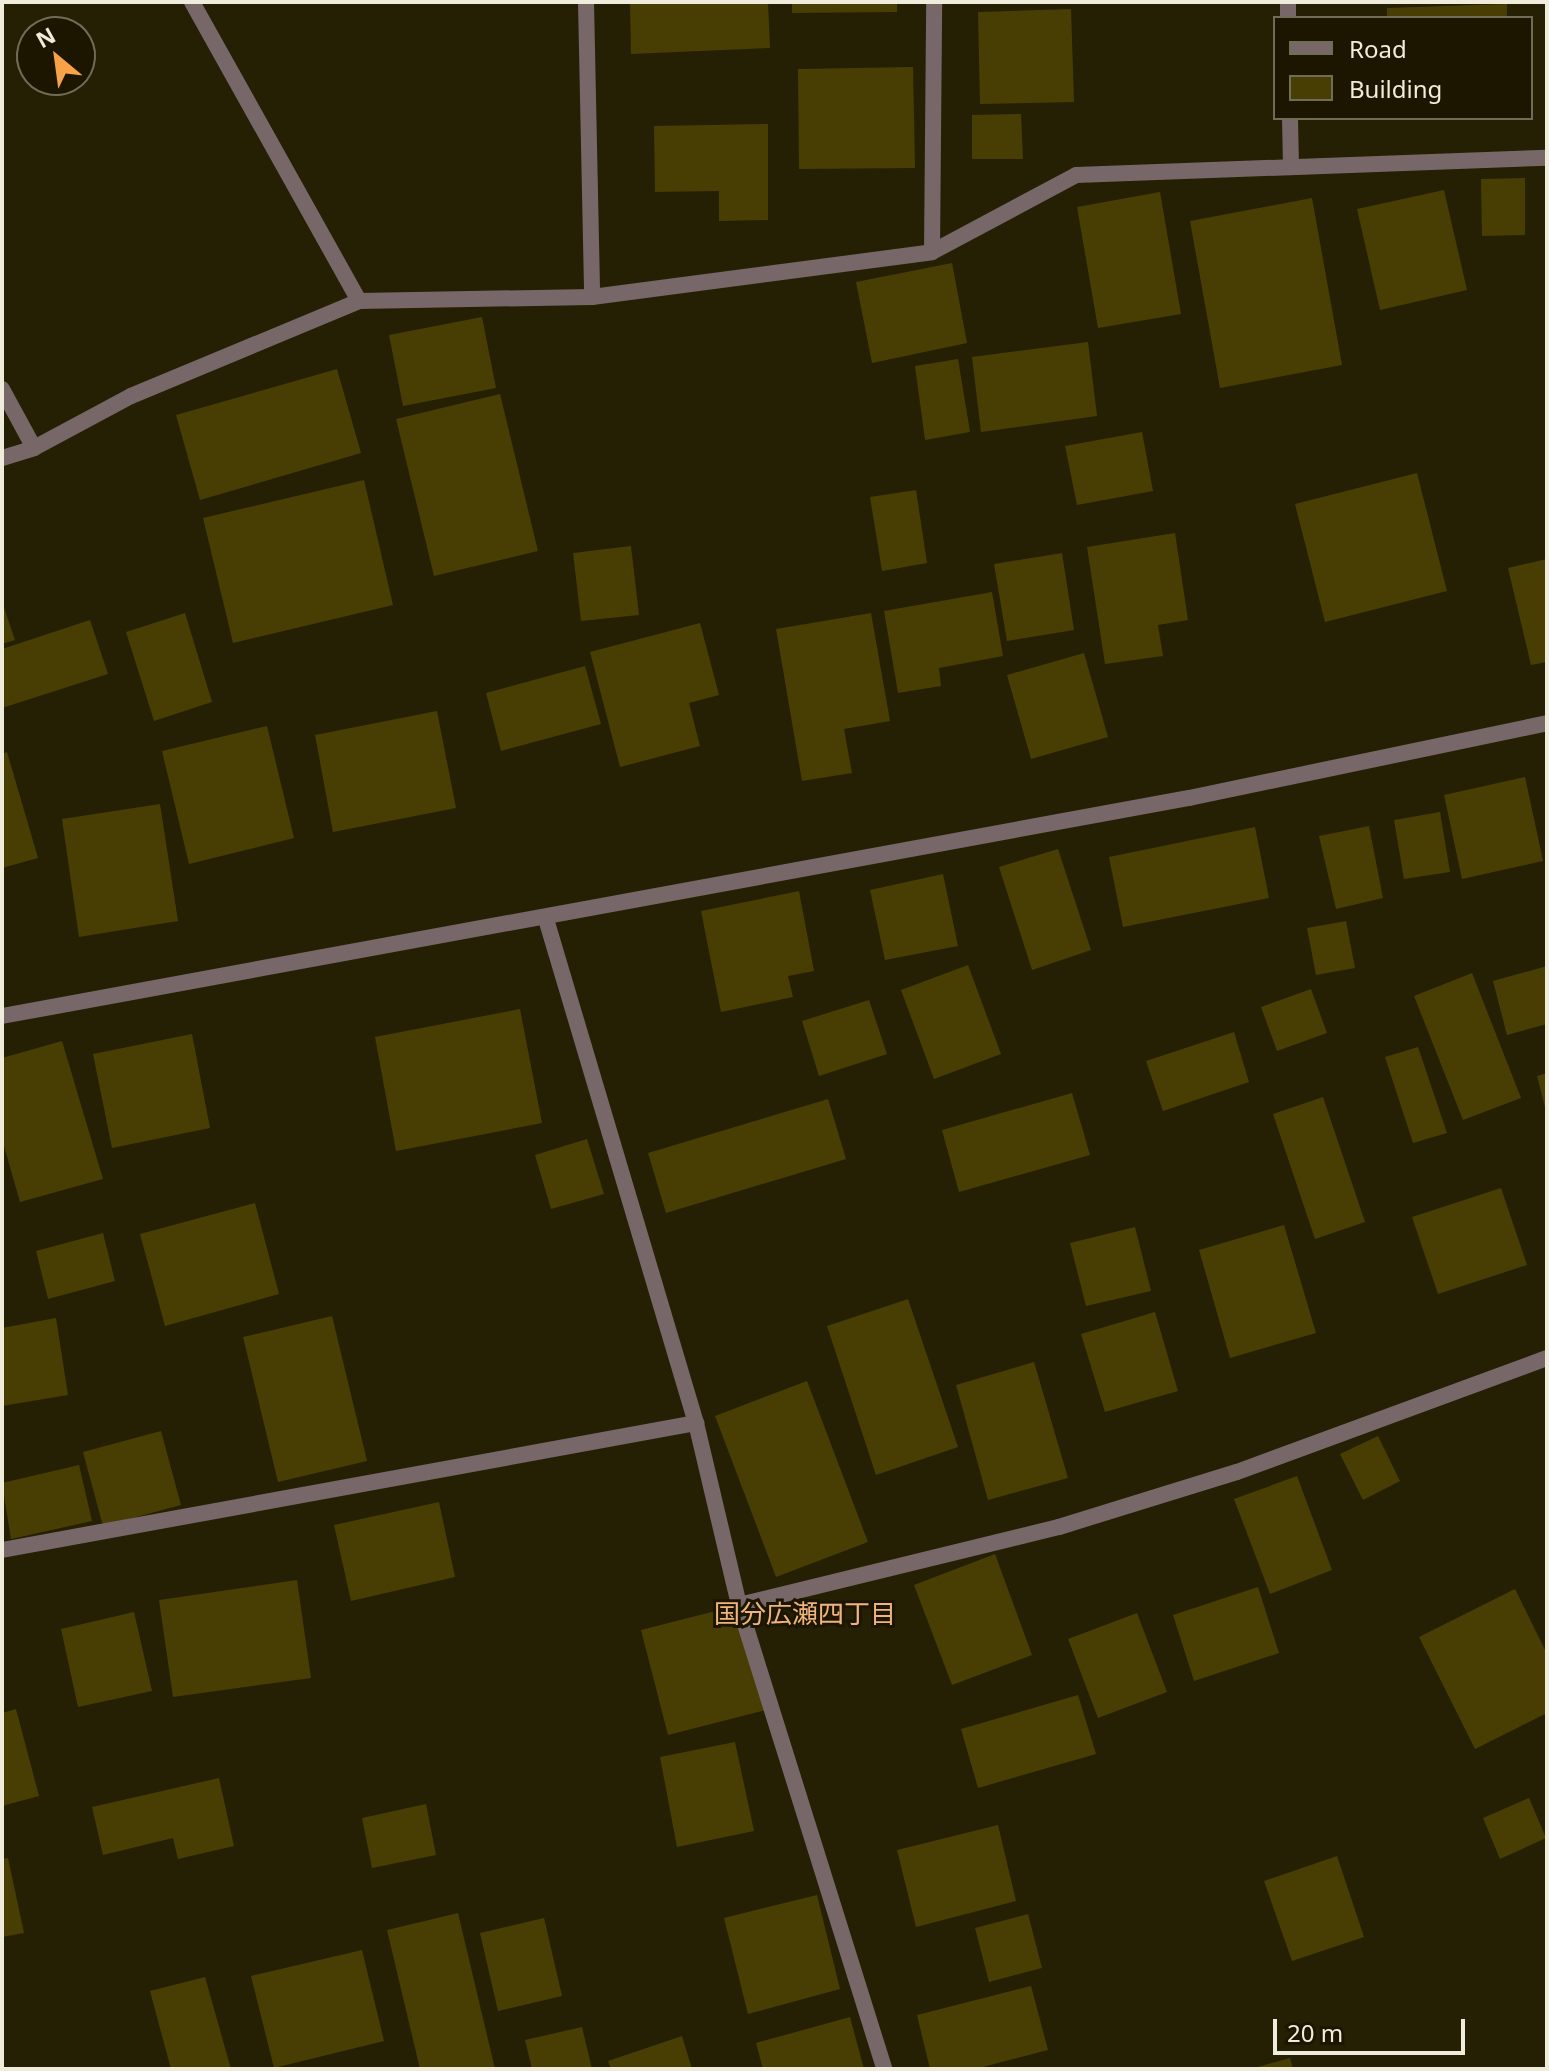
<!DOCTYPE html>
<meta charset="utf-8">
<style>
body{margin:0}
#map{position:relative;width:1549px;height:2071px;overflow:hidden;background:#252003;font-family:"Noto Sans","Noto Sans JP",sans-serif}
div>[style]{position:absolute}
.building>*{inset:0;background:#483e03}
.minor>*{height:16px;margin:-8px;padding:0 8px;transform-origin:8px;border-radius:8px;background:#776769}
span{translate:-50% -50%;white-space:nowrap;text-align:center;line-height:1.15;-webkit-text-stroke:6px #1c1600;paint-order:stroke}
.neighbourhood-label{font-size:26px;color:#efb47c}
.frame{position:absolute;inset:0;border:4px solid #f0ecdc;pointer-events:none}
.legend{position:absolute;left:1273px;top:16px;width:260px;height:104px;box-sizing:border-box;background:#1c1600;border:2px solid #716c58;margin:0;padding:10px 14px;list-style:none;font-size:24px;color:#f0ecdc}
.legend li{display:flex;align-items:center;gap:16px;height:40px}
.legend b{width:40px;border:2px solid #716c58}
.north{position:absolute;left:16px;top:16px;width:80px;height:80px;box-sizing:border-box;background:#1c1600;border:2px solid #716c58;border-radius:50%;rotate:331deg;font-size:22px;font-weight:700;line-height:32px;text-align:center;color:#f0ecdc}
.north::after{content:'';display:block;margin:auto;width:28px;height:36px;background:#f7a248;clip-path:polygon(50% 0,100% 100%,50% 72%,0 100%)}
.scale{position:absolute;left:1273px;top:2019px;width:192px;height:36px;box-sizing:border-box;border:4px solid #f0ecdc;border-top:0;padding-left:10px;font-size:24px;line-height:28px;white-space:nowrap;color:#f0ecdc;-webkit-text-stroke:6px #1c1600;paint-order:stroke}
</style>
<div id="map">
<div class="building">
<i style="clip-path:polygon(630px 2px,768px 2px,770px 48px,631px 54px)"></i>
<i style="clip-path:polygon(792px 2px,897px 2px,897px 12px,792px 13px)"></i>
<i style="clip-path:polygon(1507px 4px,1507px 18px,1387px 18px,1387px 8px)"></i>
<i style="clip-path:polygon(1071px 9px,1074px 102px,980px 104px,978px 12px)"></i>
<i style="clip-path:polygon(913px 67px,915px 168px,799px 169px,798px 69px)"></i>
<i style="clip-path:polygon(1021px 114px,1023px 159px,972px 159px,972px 115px)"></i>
<i style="clip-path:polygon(768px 124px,768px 220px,719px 221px,719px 191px,655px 192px,654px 126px)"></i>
<i style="clip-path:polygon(1525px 178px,1525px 235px,1482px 236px,1481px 179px)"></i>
<i style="clip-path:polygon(1444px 190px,1467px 290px,1380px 310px,1357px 209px)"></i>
<i style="clip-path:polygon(1160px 192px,1181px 314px,1098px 328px,1077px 207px)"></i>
<i style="clip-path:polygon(1312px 198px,1342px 365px,1220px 388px,1190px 221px)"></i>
<i style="clip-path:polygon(952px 263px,967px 343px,872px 363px,856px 282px)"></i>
<i style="clip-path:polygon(482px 317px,496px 388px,403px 406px,389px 335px)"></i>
<i style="clip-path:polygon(1088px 342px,1097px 416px,981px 432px,972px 357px)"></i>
<i style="clip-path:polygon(958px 359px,970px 432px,925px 440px,915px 366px)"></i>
<i style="clip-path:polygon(337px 369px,361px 453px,200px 500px,176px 415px)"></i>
<i style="clip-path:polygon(500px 394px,538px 551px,434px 576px,396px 419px)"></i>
<i style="clip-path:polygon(1142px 432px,1153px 491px,1077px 505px,1065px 446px)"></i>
<i style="clip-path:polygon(1417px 473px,1447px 591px,1325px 622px,1295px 504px)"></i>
<i style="clip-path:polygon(364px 480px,393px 605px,233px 643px,203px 518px)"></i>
<i style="clip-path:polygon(916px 490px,927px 563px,882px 571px,870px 497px)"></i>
<i style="clip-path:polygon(1175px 533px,1188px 620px,1158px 625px,1163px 656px,1105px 664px,1087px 547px)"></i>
<i style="clip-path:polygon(631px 546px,639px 615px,581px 621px,573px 553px)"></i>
<i style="clip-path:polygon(1062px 553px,1074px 630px,1007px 641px,994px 564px)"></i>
<i style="clip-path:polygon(1547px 559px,1547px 662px,1531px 665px,1508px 568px)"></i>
<i style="clip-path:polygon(992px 592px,1003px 656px,939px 668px,941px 686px,898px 693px,884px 611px)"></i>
<i style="clip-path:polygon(2px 602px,15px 640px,2px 644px)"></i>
<i style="clip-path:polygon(185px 613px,212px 702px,154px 721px,126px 632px)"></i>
<i style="clip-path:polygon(871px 613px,890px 721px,844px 729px,852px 773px,802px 781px,776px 629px)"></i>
<i style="clip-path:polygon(90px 620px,108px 674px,2px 708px,2px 649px)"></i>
<i style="clip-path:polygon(700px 623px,719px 695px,689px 703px,700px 746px,620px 767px,590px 652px)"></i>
<i style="clip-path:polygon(1084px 653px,1108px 737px,1031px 759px,1007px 675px)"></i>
<i style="clip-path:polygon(585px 666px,601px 724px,501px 751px,486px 693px)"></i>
<i style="clip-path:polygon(437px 711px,456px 808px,333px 832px,315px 735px)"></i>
<i style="clip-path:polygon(267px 726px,294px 838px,189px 864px,162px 751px)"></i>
<i style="clip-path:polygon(7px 752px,38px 858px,2px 868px,2px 754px)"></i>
<i style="clip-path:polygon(1525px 777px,1543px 861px,1462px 879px,1444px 795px)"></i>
<i style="clip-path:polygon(160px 804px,178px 921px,79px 937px,62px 819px)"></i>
<i style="clip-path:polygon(1440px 812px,1450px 872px,1404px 879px,1394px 820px)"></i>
<i style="clip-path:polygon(1369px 826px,1383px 898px,1336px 909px,1319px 836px)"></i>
<i style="clip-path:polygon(1255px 827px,1269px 898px,1123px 927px,1109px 857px)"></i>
<i style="clip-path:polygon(1058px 849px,1091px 950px,1032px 970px,999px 867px)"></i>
<i style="clip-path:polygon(943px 874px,958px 946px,885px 960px,870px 890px)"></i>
<i style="clip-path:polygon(799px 891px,814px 971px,788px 976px,793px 997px,721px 1012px,701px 911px)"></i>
<i style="clip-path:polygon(1346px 921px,1355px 968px,1316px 975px,1307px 928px)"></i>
<i style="clip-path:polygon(968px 965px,1001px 1054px,934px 1079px,901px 990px)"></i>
<i style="clip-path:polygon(1547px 966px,1547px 1024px,1507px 1035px,1493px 981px)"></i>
<i style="clip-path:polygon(1472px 973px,1521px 1098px,1463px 1120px,1414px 996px)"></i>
<i style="clip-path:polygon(1311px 989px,1327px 1033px,1277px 1051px,1261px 1007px)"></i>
<i style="clip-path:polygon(869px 1000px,887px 1054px,819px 1076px,802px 1021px)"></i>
<i style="clip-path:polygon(520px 1009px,542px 1123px,396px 1151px,375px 1037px)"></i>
<i style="clip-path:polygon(1234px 1032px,1249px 1082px,1163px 1111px,1146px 1061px)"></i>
<i style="clip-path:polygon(192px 1034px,210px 1128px,112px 1148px,93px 1054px)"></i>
<i style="clip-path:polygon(62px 1041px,103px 1179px,20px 1202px,2px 1139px,2px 1058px)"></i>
<i style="clip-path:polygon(1418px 1047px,1447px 1133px,1413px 1143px,1385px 1057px)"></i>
<i style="clip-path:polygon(1547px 1073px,1547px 1111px,1546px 1111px,1537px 1076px)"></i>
<i style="clip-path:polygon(1072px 1093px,1090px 1155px,959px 1192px,942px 1130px)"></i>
<i style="clip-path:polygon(1323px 1097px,1365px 1222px,1315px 1239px,1273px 1114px)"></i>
<i style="clip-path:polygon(828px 1099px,846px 1159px,666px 1213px,648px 1153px)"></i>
<i style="clip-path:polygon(587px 1139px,604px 1194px,551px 1209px,535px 1155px)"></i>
<i style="clip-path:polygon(1501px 1188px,1527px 1265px,1438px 1294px,1412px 1217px)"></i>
<i style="clip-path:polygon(255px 1203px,279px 1294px,165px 1326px,140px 1234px)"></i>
<i style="clip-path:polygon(1284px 1225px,1316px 1333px,1230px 1358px,1199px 1250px)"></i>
<i style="clip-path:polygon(1135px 1227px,1151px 1291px,1086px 1306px,1070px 1243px)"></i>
<i style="clip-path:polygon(103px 1233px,115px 1281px,48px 1299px,36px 1251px)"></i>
<i style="clip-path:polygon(908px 1299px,958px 1447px,876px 1475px,827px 1326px)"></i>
<i style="clip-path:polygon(1155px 1312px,1178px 1391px,1105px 1412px,1081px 1334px)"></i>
<i style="clip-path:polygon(332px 1316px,367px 1461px,278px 1482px,243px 1337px)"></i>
<i style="clip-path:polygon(56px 1318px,68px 1395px,2px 1406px,2px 1328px)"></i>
<i style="clip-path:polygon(1034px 1362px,1068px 1478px,988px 1500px,956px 1385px)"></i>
<i style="clip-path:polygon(807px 1381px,868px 1542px,776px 1577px,715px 1416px)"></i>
<i style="clip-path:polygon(161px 1431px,181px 1505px,103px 1526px,83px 1452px)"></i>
<i style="clip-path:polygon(1378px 1436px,1400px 1481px,1363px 1500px,1340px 1454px)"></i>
<i style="clip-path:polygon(79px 1465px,92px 1521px,11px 1539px,2px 1483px)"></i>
<i style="clip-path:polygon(1297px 1476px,1332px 1570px,1270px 1594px,1234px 1499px)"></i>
<i style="clip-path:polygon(439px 1502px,455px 1577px,351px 1601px,334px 1525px)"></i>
<i style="clip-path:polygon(995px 1554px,1032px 1655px,952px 1685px,914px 1585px)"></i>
<i style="clip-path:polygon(297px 1580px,311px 1678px,173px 1697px,159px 1600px)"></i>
<i style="clip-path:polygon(1258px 1587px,1279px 1653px,1194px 1681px,1173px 1615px)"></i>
<i style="clip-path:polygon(1515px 1589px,1547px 1654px,1547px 1713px,1475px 1749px,1419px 1637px)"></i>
<i style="clip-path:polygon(739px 1605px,766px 1710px,668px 1735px,641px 1630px)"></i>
<i style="clip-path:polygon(134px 1612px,152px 1691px,78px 1707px,61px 1629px)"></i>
<i style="clip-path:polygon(1137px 1613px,1167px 1692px,1098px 1718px,1068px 1639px)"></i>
<i style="clip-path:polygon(1078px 1695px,1096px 1754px,978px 1788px,961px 1729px)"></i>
<i style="clip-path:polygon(16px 1709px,39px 1796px,2px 1806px,2px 1713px)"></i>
<i style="clip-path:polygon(735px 1742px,754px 1831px,677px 1847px,660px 1757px)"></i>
<i style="clip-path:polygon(219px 1778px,234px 1846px,178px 1859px,173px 1838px,103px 1855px,92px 1807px)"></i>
<i style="clip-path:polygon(1529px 1798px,1546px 1838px,1500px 1859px,1483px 1818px)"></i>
<i style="clip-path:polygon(426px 1804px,436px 1855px,372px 1868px,362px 1818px)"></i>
<i style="clip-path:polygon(998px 1825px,1016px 1901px,916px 1927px,897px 1850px)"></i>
<i style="clip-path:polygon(1337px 1856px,1364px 1937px,1292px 1961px,1264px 1881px)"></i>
<i style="clip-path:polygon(8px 1858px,24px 1933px,2px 1937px,2px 1859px)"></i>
<i style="clip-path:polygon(817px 1895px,840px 1989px,748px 2014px,724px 1918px)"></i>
<i style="clip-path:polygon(458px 1913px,495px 2069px,420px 2069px,387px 1930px)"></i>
<i style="clip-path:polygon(1028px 1914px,1042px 1968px,989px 1982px,975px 1928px)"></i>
<i style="clip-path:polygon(544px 1918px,562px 1996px,498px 2011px,480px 1933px)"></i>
<i style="clip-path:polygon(362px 1950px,384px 2041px,274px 2068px,251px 1976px)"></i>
<i style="clip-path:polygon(205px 1977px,231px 2069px,171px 2069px,150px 1991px)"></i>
<i style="clip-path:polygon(1031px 1986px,1048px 2050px,975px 2069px,930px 2069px,917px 2015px)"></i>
<i style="clip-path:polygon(850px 2017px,864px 2069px,763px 2069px,756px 2043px)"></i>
<i style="clip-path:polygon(582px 2027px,592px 2069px,532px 2069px,525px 2040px)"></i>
<i style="clip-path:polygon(682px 2036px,692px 2069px,611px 2069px,608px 2061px)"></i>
<i style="clip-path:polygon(1290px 2058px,1293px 2069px,1254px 2069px,1254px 2068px)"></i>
</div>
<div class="minor">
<i style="left:192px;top:2px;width:342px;rotate:60.8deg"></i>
<i style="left:586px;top:2px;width:295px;rotate:88.8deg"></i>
<i style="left:1288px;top:2px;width:16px;rotate:90deg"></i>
<i style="left:1290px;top:118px;width:46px;rotate:88.8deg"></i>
<i style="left:932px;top:252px;width:250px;rotate:-89.5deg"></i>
<i style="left:2px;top:389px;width:67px;rotate:61.5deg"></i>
<i style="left:2px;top:458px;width:34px;rotate:-17deg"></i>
<i style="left:34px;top:448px;width:110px;rotate:-28.2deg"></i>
<i style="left:131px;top:396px;width:247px;rotate:-22.6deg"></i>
<i style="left:359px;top:301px;width:233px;rotate:-1deg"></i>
<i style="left:592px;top:297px;width:343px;rotate:-7.5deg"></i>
<i style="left:932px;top:252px;width:163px;rotate:-28.1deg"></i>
<i style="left:1076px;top:175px;width:471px;rotate:-2.1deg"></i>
<i style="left:546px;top:919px;width:526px;rotate:73.43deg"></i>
<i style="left:696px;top:1423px;width:187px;rotate:76.7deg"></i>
<i style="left:739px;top:1605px;width:486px;rotate:72.6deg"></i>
<i style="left:2px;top:1016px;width:1207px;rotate:-10.41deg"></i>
<i style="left:1189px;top:798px;width:366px;rotate:-11.8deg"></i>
<i style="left:2px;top:1550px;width:706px;rotate:-10.37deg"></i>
<i style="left:739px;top:1605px;width:329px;rotate:-13.7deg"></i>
<i style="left:1059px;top:1527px;width:186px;rotate:-17.2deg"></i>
<i style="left:1237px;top:1472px;width:330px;rotate:-20.2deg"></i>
</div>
<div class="neighbourhood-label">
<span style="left:805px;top:1614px">国分広瀬四丁目</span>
</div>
<div class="frame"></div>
<ul class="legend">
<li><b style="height:10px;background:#776769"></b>Road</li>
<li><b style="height:22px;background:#483e03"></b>Building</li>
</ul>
<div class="north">N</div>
<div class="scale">20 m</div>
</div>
